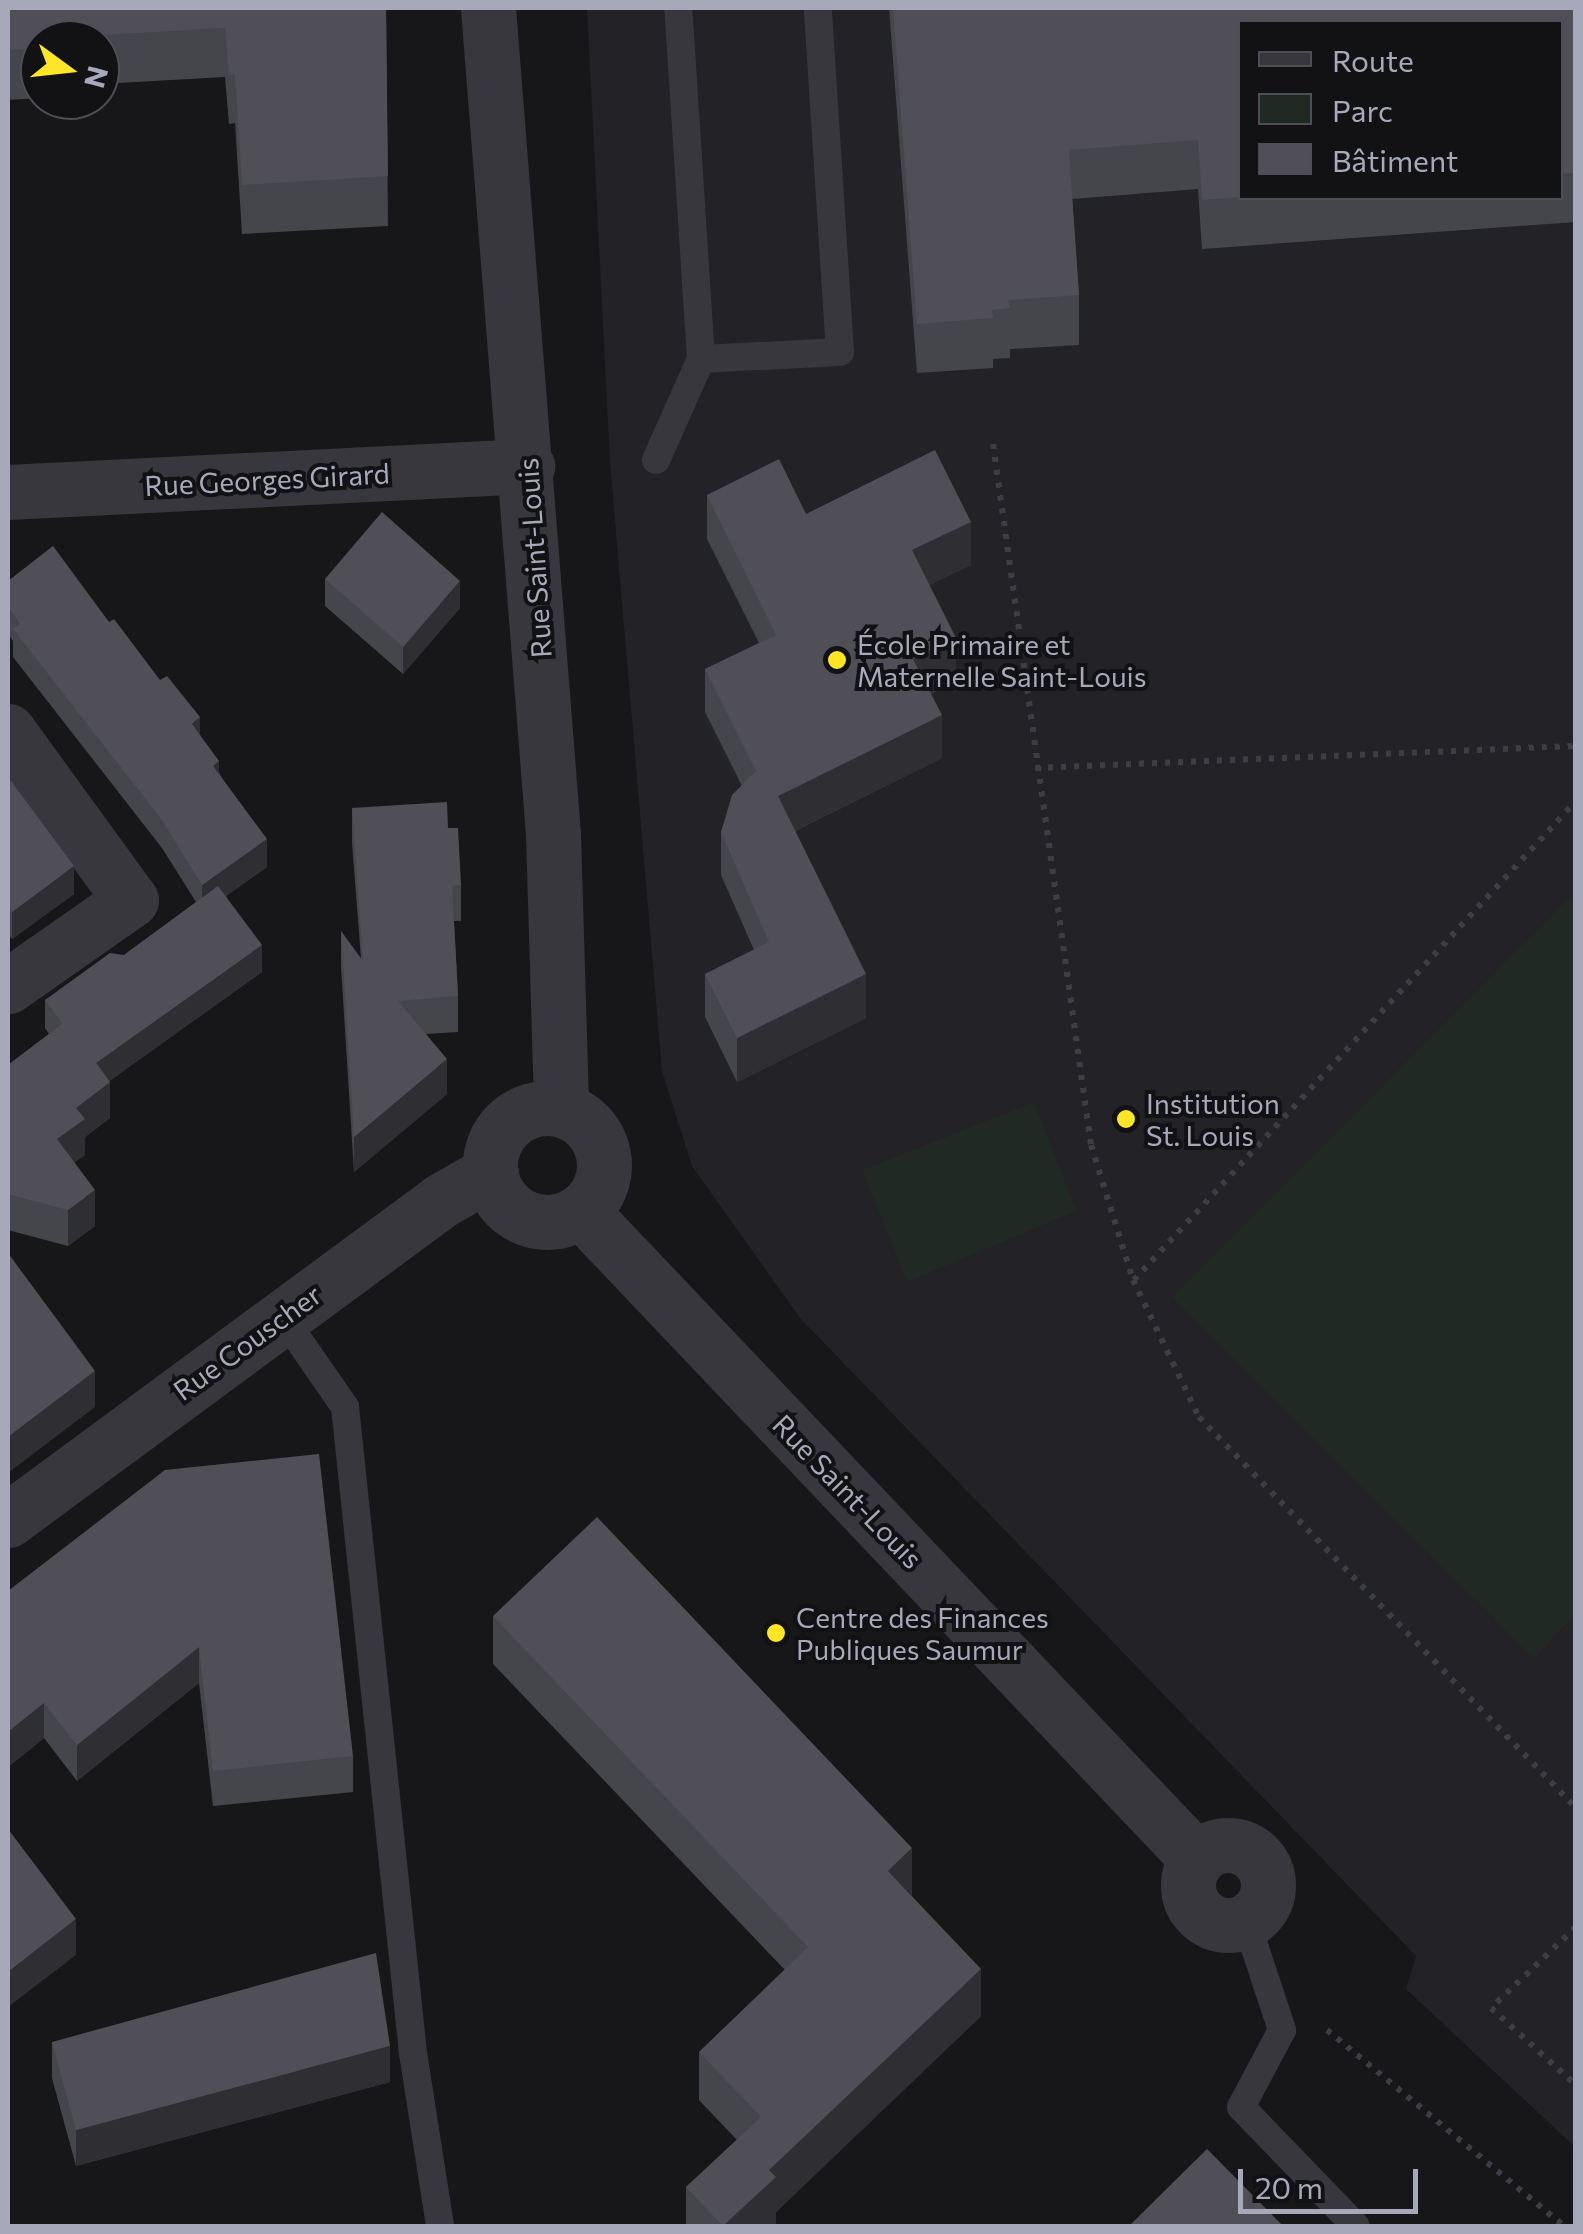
<!DOCTYPE html>
<meta charset="utf-8">
<style>
body{margin:0}
#map{position:relative;width:1583px;height:2234px;overflow:hidden;background:#171719;font-family:Commissioner,sans-serif}
div>[style]{position:absolute}
.built>*{inset:0;background:#232226}
.green>*{inset:0;background:#202923}
.path>*{height:6px;margin-top:-3px;transform-origin:0;background:repeating-linear-gradient(90deg,#3d3e45 0 5px,transparent 0 13px)}
.service>*{height:28px;margin:-14px;padding:0 14px;transform-origin:14px;border-radius:14px;background:#38373e}
.minor>*{height:55px;margin:-27.5px;padding:0 27.5px;transform-origin:27.5px;border-radius:27.5px;background:#38373e}
.minor>.ring{margin:-27.5px;padding:0;box-sizing:content-box;background:none;border:55px solid #38373e;border-radius:50%}
.wall>*{inset:0;background:#45454c}
.shaded-wall>*{inset:0;background:#2e2e33}
.building>*{inset:0;background:#504f58}
.dots>*{width:28px;height:28px;translate:-50% -50%;box-sizing:border-box;border:5px solid #121114;border-radius:50%}
span{translate:-50% -50%;white-space:nowrap;text-align:center;line-height:1.15;-webkit-text-stroke:8px #121114;paint-order:stroke}
.street-label{font-size:28px;color:#a7a9ba}
.poi-label{font-size:28px;color:#a7a9ba}
.left{translate:0 -50%;text-align:left}
.frame{position:absolute;inset:0;border:10px solid #a7a9ba;pointer-events:none}
.legend{position:absolute;left:1238px;top:20px;width:325px;height:180px;box-sizing:border-box;background:#121114;border:2px solid #4e4e56;margin:0;padding:12px 18px;list-style:none;font-size:30px;color:#a7a9ba}
.legend li{display:flex;align-items:center;gap:20px;height:50px}
.legend b{width:50px;border:2px solid #4e4e56}
.north{position:absolute;left:20px;top:20px;width:100px;height:100px;box-sizing:border-box;background:#121114;border:2px solid #4e4e56;border-radius:50%;rotate:105deg;font-size:28px;font-weight:700;line-height:40px;text-align:center;color:#a7a9ba}
.north::after{content:'';display:block;margin:auto;width:35px;height:45px;background:#ffe528;clip-path:polygon(50% 0,100% 100%,50% 72%,0 100%)}
.scale{position:absolute;left:1238px;top:2169px;width:180px;height:45px;box-sizing:border-box;border:5px solid #a7a9ba;border-top:0;padding-left:12px;font-size:30px;line-height:35px;white-space:nowrap;color:#a7a9ba;-webkit-text-stroke:8px #121114;paint-order:stroke}
</style>
<div id="map">
<div class="built">
<i style="clip-path:polygon(evenodd,587px 8px,1575px 8px,1575px 2147px,1406px 1989px,1416px 1956px,800px 1318px,692px 1166px,662px 1071px,610px 462px,587px 8px,1240px 22px,1560px 22px,1560px 198px,1240px 198px,1240px 22px)"></i>
</div>
<div class="green">
<i style="clip-path:polygon(1575px 893px,1575px 1616px,1534px 1658px,1172px 1297px)"></i>
<i style="clip-path:polygon(1034px 1102px,1077px 1211px,907px 1282px,862px 1170px)"></i>
</div>
<div class="path">
<i style="left:993px;top:444px;width:708px;rotate:82.04deg"></i>
<i style="left:1091px;top:1145px;width:141px;rotate:72.7deg"></i>
<i style="left:1133px;top:1280px;width:152px;rotate:64.3deg"></i>
<i style="left:1199px;top:1417px;width:543px;rotate:46.04deg"></i>
<i style="left:1035px;top:768px;width:541px;rotate:-2.33deg"></i>
<i style="left:1134px;top:1280px;width:652px;rotate:-47.3deg"></i>
<i style="left:1576px;top:1927px;width:117px;rotate:136.4deg"></i>
<i style="left:1491px;top:2008px;width:115px;rotate:42.2deg"></i>
<i style="left:1327px;top:2030px;width:308px;rotate:39.6deg"></i>
</div>
<div class="service">
<i style="left:701px;top:359px;width:139px;rotate:-2.9deg"></i>
<i style="left:840px;top:352px;width:345px;rotate:-93.7deg"></i>
<i style="left:656px;top:460px;width:111px;rotate:-66deg"></i>
<i style="left:701px;top:359px;width:352px;rotate:-93.7deg"></i>
<i style="left:282px;top:1316px;width:111px;rotate:55.3deg"></i>
<i style="left:345px;top:1407px;width:650px;rotate:83.99deg"></i>
<i style="left:413px;top:2053px;width:175px;rotate:81.1deg"></i>
<i style="left:1246px;top:1921px;width:115px;rotate:71.7deg"></i>
<i style="left:1282px;top:2030px;width:87px;rotate:118deg"></i>
<i style="left:1241px;top:2107px;width:165px;rotate:46deg"></i>
</div>
<div class="minor">
<i style="left:488px;top:8px;width:829px;rotate:85.5deg"></i>
<i style="left:553px;top:834px;width:275px;rotate:88.3deg"></i>
<i style="left:8px;top:492px;width:520px;rotate:-2.87deg"></i>
<i style="left:8px;top:731px;width:209px;rotate:54deg"></i>
<i style="left:131px;top:900px;width:150px;rotate:145deg"></i>
<i class="ring" style="left:490px;top:1108px;width:59px;height:59px"></i>
<i style="left:581px;top:1211px;width:894px;rotate:46.45deg"></i>
<i style="left:8px;top:1520px;width:539px;rotate:-36.4deg"></i>
<i style="left:442px;top:1200px;width:56px;rotate:-29.7deg"></i>
<i class="ring" style="left:1188px;top:1845px;width:25px;height:25px"></i>
</div>
<div class="wall">
<i style="clip-path:polygon(8px 8px,386px 8px,388px 226px,242px 234px,235px 123px,229px 124px,225px 77px,100px 84px,100px 40px,40px 40px,40px 98px,8px 100px)"></i>
<i style="clip-path:polygon(evenodd,889px 8px,1576px 8px,1576px 222px,1202px 249px,1198px 189px,1072px 199px,1079px 295px,1079px 345px,1010px 349px,1010px 358px,993px 359px,993px 368px,917px 373px,889px 8px,1560px 22px,1560px 198px,1240px 198px,1560px 22px)"></i>
<i style="clip-path:polygon(707px 495px,971px 565px,929px 585px,956px 681px,931px 694px,942px 758px,795px 831px,866px 1018px,737px 1082px,705px 1017px,705px 974px,754px 950px,721px 875px,721px 832px,742px 786px,705px 712px,705px 669px,759px 643px,707px 539px)"></i>
<i style="clip-path:polygon(325px 579px,460px 608px,403px 674px,325px 606px)"></i>
<i style="clip-path:polygon(8px 581px,109px 622px,200px 735px,267px 867px,226px 896px,262px 972px,109px 1081px,110px 1118px,85px 1137px,85px 1155px,74px 1162px,95px 1226px,68px 1246px,8px 1230px,8px 1065px,49px 1034px,45px 1028px,45px 1000px,124px 955px,196px 902px,162px 848px,13px 657px,13px 641px,8px 634px)"></i>
<i style="clip-path:polygon(8px 777px,74px 894px,12px 939px,8px 933px)"></i>
<i style="clip-path:polygon(352px 808px,448px 828px,461px 885px,461px 921px,454px 921px,458px 996px,458px 1032px,426px 1034px,447px 1094px,354px 1172px,341px 967px,341px 931px,361px 958px,352px 843px)"></i>
<i style="clip-path:polygon(165px 1470px,353px 1756px,353px 1792px,213px 1806px,199px 1683px,77px 1781px,44px 1738px,8px 1767px)"></i>
<i style="clip-path:polygon(493px 1616px,912px 1896px,981px 2016px,776px 2212px,776px 2225px,774px 2226px,686px 2226px,686px 2187px,737px 2140px,699px 2100px,699px 2052px,785px 1970px,493px 1664px)"></i>
<i style="clip-path:polygon(52px 2042px,390px 2082px,76px 2166px,52px 2078px)"></i>
</div>
<div class="shaded-wall">
<i style="clip-path:polygon(971px 522px,971px 565px,912px 594px,912px 550px)"></i>
<i style="clip-path:polygon(460px 581px,460px 608px,403px 674px,403px 647px)"></i>
<i style="clip-path:polygon(956px 638px,956px 681px,913px 702px,913px 659px)"></i>
<i style="clip-path:polygon(942px 715px,942px 758px,778px 839px,778px 796px)"></i>
<i style="clip-path:polygon(200px 717px,200px 745px,192px 724px)"></i>
<i style="clip-path:polygon(219px 761px,219px 788px,213px 766px)"></i>
<i style="clip-path:polygon(267px 839px,267px 867px,202px 913px,202px 885px)"></i>
<i style="clip-path:polygon(74px 866px,74px 894px,12px 939px,12px 912px)"></i>
<i style="clip-path:polygon(262px 945px,262px 972px,93px 1093px,93px 1065px)"></i>
<i style="clip-path:polygon(866px 974px,866px 1018px,737px 1082px,737px 1038px)"></i>
<i style="clip-path:polygon(447px 1059px,447px 1094px,354px 1172px,354px 1137px)"></i>
<i style="clip-path:polygon(110px 1082px,110px 1118px,85px 1137px,85px 1155px,57px 1175px,57px 1139px,76px 1108px)"></i>
<i style="clip-path:polygon(95px 1190px,95px 1226px,68px 1246px,68px 1210px)"></i>
<i style="clip-path:polygon(95px 1371px,95px 1407px,8px 1473px,8px 1437px)"></i>
<i style="clip-path:polygon(199px 1647px,199px 1683px,77px 1781px,77px 1745px)"></i>
<i style="clip-path:polygon(44px 1703px,44px 1738px,8px 1767px,8px 1732px)"></i>
<i style="clip-path:polygon(912px 1848px,912px 1896px,888px 1871px)"></i>
<i style="clip-path:polygon(76px 1919px,76px 1955px,8px 2007px,8px 1972px)"></i>
<i style="clip-path:polygon(981px 1969px,981px 2016px,776px 2212px,776px 2225px,774px 2226px,723px 2226px,769px 2170px)"></i>
<i style="clip-path:polygon(390px 2046px,390px 2082px,76px 2166px,76px 2130px)"></i>
</div>
<div class="building">
<i style="clip-path:polygon(8px 8px,386px 8px,388px 176px,242px 185px,235px 74px,229px 75px,225px 28px,48px 38px,48px 40px,40px 40px,40px 48px,8px 50px)"></i>
<i style="clip-path:polygon(893px 8px,1576px 8px,1576px 173px,1560px 174px,1560px 22px,1240px 22px,1240px 197px,1202px 200px,1198px 140px,1069px 150px,1079px 295px,1008px 300px,1010px 308px,992px 310px,993px 318px,917px 324px)"></i>
<i style="clip-path:polygon(935px 450px,971px 522px,912px 550px,956px 638px,913px 659px,942px 715px,778px 796px,866px 974px,737px 1038px,705px 974px,769px 942px,721px 832px,732px 795px,756px 771px,705px 669px,776px 635px,707px 495px,779px 459px,806px 514px)"></i>
<i style="clip-path:polygon(382px 512px,460px 581px,403px 647px,325px 579px)"></i>
<i style="clip-path:polygon(53px 546px,109px 622px,114px 619px,160px 680px,167px 676px,200px 717px,192px 724px,219px 761px,213px 766px,267px 839px,202px 885px,162px 820px,13px 629px,20px 624px,8px 606px,8px 581px)"></i>
<i style="clip-path:polygon(8px 777px,74px 866px,12px 912px,8px 905px)"></i>
<i style="clip-path:polygon(447px 802px,448px 828px,458px 828px,461px 885px,452px 886px,458px 996px,398px 1001px,447px 1059px,354px 1137px,341px 931px,363px 962px,352px 808px)"></i>
<i style="clip-path:polygon(218px 886px,262px 945px,96px 1063px,66px 1021px,63px 1024px,45px 1000px,110px 953px,124px 955px)"></i>
<i style="clip-path:polygon(66px 1021px,110px 1082px,76px 1108px,85px 1119px,57px 1139px,95px 1190px,68px 1210px,8px 1194px,8px 1065px)"></i>
<i style="clip-path:polygon(8px 1253px,95px 1371px,8px 1437px)"></i>
<i style="clip-path:polygon(319px 1454px,353px 1756px,213px 1771px,199px 1647px,77px 1745px,44px 1703px,8px 1732px,8px 1591px,165px 1470px)"></i>
<i style="clip-path:polygon(597px 1517px,912px 1848px,888px 1871px,981px 1969px,769px 2170px,776px 2177px,723px 2226px,686px 2187px,761px 2117px,699px 2052px,808px 1947px,493px 1616px)"></i>
<i style="clip-path:polygon(8px 1829px,76px 1919px,8px 1972px)"></i>
<i style="clip-path:polygon(376px 1953px,390px 2046px,76px 2130px,52px 2042px)"></i>
<i style="clip-path:polygon(1207px 2149px,1283px 2226px,1129px 2226px)"></i>
</div>
<div class="dots">
<i style="left:837px;top:660px;background:#ffe528"></i>
<i style="left:1126px;top:1119px;background:#ffe528"></i>
<i style="left:776px;top:1633px;background:#ffe528"></i>
</div>
<div class="street-label">
<span style="left:267px;top:479px;rotate:-3deg">Rue Georges Girard</span>
<span style="left:534px;top:558px;rotate:-94deg">Rue Saint-Louis</span>
<span style="left:247px;top:1342px;rotate:-36deg">Rue Couscher</span>
<span style="left:848px;top:1491px;rotate:46deg">Rue Saint-Louis</span>
</div>
<div class="poi-label">
<span class="left" style="left:857px;top:660px">École Primaire et<br>Maternelle Saint-Louis</span>
<span class="left" style="left:1146px;top:1119px">Institution<br>St. Louis</span>
<span class="left" style="left:796px;top:1633px">Centre des Finances<br>Publiques Saumur</span>
</div>
<div class="frame"></div>
<ul class="legend">
<li><b style="height:12px;background:#38373e"></b>Route</li>
<li><b style="height:28px;background:#202923"></b>Parc</li>
<li><b style="height:28px;background:#504f58"></b>Bâtiment</li>
</ul>
<div class="north">N</div>
<div class="scale">20 m</div>
</div>
